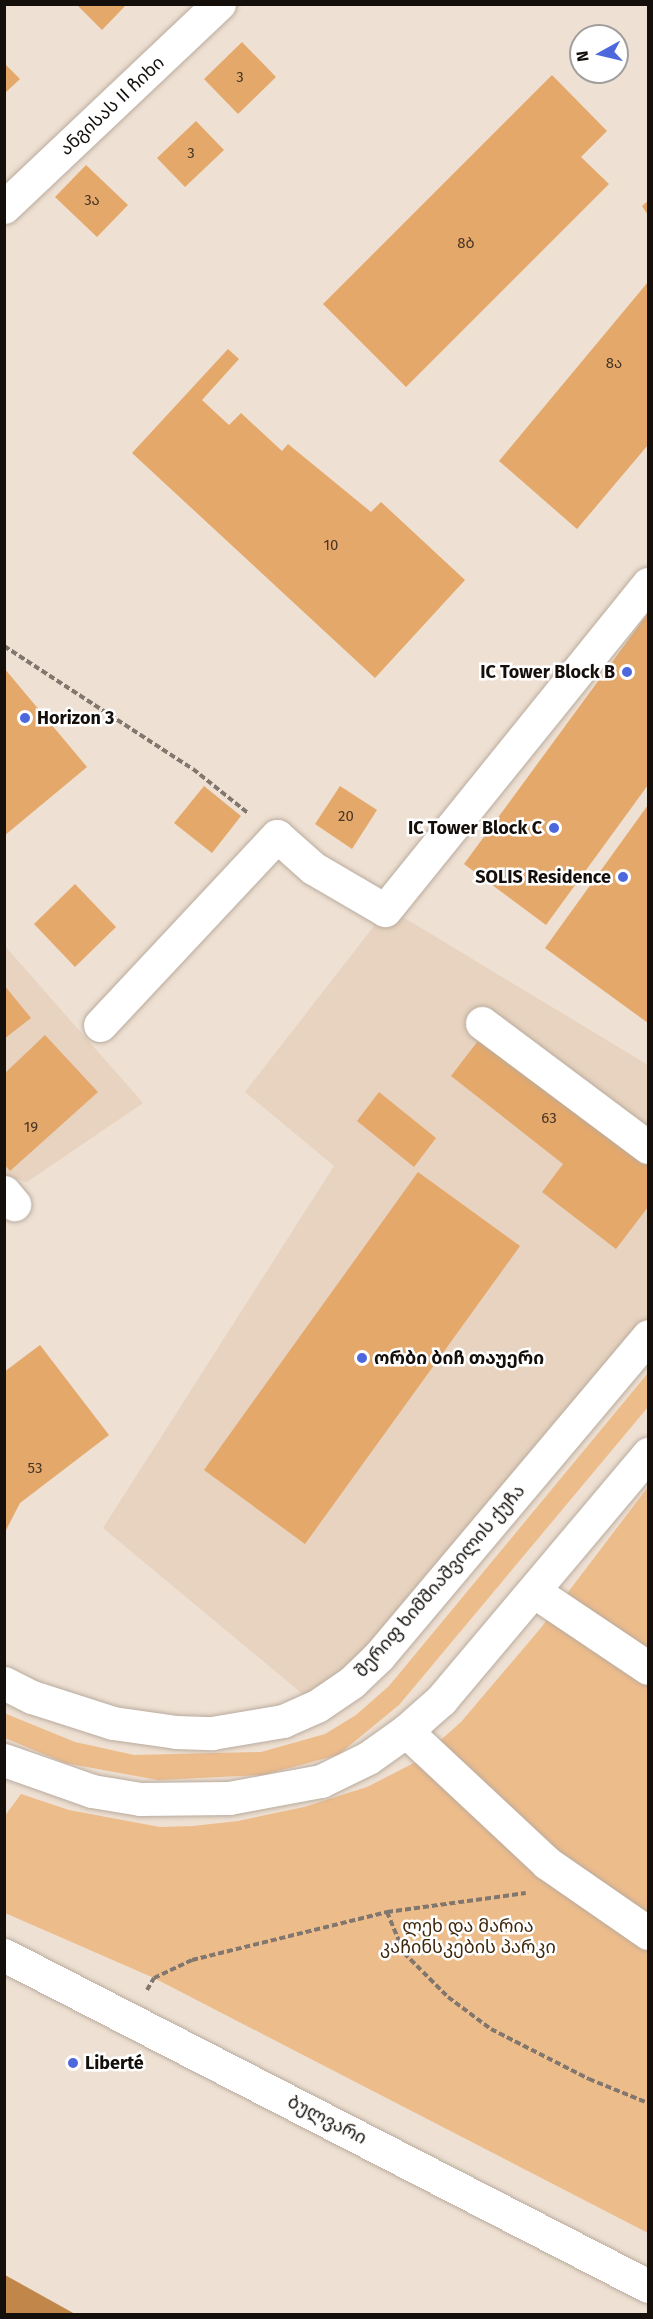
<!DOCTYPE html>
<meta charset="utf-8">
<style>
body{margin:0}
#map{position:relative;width:653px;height:2319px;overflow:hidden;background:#eee0d2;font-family:"Fira Sans","Noto Sans Georgian",sans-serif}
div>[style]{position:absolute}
.built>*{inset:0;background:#e7d3bf}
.green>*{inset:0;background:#edbc8b}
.water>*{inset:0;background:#c1874a}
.building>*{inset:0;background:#e4a86b}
.path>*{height:4px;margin-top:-2px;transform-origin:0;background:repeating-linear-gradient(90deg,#81776e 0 6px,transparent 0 9px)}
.roads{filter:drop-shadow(0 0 2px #b9ab9e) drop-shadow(0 0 2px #b9ab9e)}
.minor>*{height:33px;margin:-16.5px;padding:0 16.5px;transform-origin:16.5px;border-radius:16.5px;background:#fff}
.major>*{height:33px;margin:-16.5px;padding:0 16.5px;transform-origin:16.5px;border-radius:16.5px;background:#fff}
.dots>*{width:16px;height:16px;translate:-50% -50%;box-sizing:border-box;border:3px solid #fff;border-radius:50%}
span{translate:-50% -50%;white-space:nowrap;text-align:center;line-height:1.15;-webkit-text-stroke:5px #fff;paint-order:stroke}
.number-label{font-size:15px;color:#483523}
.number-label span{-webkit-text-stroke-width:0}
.street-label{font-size:18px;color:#140f0b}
.poi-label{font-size:18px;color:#140f0b;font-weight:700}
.right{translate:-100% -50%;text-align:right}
.left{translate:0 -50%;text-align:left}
.park-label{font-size:18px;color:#3f270b}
.frame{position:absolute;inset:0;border:6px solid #140f0b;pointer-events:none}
.north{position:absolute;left:569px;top:24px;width:60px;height:60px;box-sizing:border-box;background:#fff;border:2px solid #a19f9d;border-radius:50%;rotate:262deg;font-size:16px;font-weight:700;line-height:24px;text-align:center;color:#140f0b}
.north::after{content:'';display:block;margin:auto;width:21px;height:27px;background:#4d67dc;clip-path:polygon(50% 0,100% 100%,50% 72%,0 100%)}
</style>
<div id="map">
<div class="built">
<i style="clip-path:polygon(388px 908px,648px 1065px,648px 1336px,317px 1706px,103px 1528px,334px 1166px,245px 1092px)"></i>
<i style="clip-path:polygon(4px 945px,143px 1103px,27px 1182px,5px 1176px)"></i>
</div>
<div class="green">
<i style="clip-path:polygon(648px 1373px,648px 1407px,399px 1705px,338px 1755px,263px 1775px,158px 1780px,65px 1763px,5px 1738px,4px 1713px,75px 1742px,134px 1755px,261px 1752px,325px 1734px,356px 1715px,389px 1686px)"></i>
<i style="clip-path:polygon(648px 1487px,648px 2233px,154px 1978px,5px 1913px,4px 1817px,21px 1794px,69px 1810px,117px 1819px,160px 1827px,193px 1826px,238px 1821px,304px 1807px,367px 1787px,416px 1762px,461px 1722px,540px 1629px)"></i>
</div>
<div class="water">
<i style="clip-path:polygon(4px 2275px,5px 2275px,75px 2314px,5px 2314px)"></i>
</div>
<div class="building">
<i style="clip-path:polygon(76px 4px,127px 4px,102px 30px)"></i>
<i style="clip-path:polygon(242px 42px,276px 77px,238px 114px,204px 79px)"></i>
<i style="clip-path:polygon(4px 63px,20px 79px,4px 94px)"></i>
<i style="clip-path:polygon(552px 75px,607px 131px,581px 157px,609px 184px,406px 387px,323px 304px)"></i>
<i style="clip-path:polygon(196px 121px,224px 150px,185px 187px,157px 158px)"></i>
<i style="clip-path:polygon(86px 165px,128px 205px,97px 237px,55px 197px)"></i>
<i style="clip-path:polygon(648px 201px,648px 215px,642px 206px)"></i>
<i style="clip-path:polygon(648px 282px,648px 445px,577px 529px,499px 461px)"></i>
<i style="clip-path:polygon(228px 349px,239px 359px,202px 400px,229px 425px,241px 413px,282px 451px,288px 444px,371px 512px,381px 502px,465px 580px,375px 678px,132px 453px)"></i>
<i style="clip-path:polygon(648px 613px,648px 785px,546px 925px,464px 864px)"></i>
<i style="clip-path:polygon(4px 668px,87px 767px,4px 836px)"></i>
<i style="clip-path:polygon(204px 786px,241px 816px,212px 853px,174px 823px)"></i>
<i style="clip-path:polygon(340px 786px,377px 810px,352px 849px,315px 824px)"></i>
<i style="clip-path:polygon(648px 805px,648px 1023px,545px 948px)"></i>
<i style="clip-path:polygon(75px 884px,116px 927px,75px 967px,34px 924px)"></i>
<i style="clip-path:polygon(4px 985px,31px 1018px,4px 1039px)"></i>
<i style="clip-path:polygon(484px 1033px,648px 1161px,648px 1207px,616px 1249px,542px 1192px,563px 1164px,451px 1076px)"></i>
<i style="clip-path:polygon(45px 1035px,98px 1092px,10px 1171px,4px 1164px,4px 1074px)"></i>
<i style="clip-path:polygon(379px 1092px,436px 1138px,414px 1167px,357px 1121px)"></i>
<i style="clip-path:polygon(418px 1172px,520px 1246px,305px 1544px,204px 1470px)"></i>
<i style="clip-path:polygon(40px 1345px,109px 1435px,20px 1503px,4px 1534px,4px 1372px)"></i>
</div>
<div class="path">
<i style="left:4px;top:646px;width:225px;rotate:33.1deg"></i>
<i style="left:193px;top:769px;width:70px;rotate:38.7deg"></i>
<i style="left:387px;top:1912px;width:44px;rotate:67.5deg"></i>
<i style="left:404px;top:1953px;width:62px;rotate:45deg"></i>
<i style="left:448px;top:1997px;width:54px;rotate:36.7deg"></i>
<i style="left:491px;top:2029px;width:110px;rotate:27deg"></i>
<i style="left:589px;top:2079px;width:64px;rotate:22.1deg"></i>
<i style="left:147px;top:1990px;width:14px;rotate:-60deg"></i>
<i style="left:154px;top:1978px;width:42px;rotate:-25.3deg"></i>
<i style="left:192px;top:1960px;width:201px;rotate:-13.8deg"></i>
<i style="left:387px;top:1912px;width:140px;rotate:-7.8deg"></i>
</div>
<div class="roads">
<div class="minor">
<i style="left:4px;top:207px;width:296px;rotate:-43.4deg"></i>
<i style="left:482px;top:1023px;width:207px;rotate:36.8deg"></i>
<i style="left:100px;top:1025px;width:259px;rotate:-46.9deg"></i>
<i style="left:277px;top:836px;width:48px;rotate:41.6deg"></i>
<i style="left:313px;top:868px;width:83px;rotate:30.3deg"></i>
<i style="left:385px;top:910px;width:419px;rotate:-51.1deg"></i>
<i style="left:4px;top:1192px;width:16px;rotate:50deg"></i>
<i style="left:535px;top:1592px;width:136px;rotate:33.9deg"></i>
<i style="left:406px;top:1731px;width:193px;rotate:43.1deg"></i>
<i style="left:547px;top:1863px;width:123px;rotate:34.7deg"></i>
<i style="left:4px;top:1955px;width:724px;rotate:27.2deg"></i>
</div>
<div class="major">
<i style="left:4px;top:1683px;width:31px;rotate:27deg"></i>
<i style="left:32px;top:1697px;width:85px;rotate:17.8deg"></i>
<i style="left:113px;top:1723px;width:64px;rotate:8.1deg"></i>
<i style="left:176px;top:1732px;width:36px;rotate:2deg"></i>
<i style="left:212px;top:1733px;width:72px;rotate:-9.6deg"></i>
<i style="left:283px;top:1721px;width:37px;rotate:-24deg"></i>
<i style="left:317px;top:1706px;width:42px;rotate:-34.4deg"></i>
<i style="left:352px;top:1682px;width:37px;rotate:-44deg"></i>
<i style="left:379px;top:1656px;width:418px;rotate:-49.9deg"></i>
<i style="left:4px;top:1760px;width:93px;rotate:19.4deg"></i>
<i style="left:92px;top:1791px;width:49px;rotate:9.5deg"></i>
<i style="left:140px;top:1799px;width:89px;rotate:-0.6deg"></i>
<i style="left:229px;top:1798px;width:94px;rotate:-10.5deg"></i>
<i style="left:321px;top:1781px;width:52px;rotate:-26.1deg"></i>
<i style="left:368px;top:1758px;width:47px;rotate:-35.4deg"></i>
<i style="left:406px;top:1731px;width:47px;rotate:-41.5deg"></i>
<i style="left:441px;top:1700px;width:322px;rotate:-49.9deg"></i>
</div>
</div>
<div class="dots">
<i style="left:627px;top:672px;background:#4d67dc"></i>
<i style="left:25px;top:718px;background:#4d67dc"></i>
<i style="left:554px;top:828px;background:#4d67dc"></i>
<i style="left:623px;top:877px;background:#4d67dc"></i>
<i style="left:362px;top:1358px;background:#4d67dc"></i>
<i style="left:73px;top:2063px;background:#4d67dc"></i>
</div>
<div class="number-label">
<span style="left:240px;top:78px">3</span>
<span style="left:191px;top:154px">3</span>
<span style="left:92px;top:201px">3ა</span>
<span style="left:466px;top:244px">8ბ</span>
<span style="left:614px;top:364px">8ა</span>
<span style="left:331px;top:546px">10</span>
<span style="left:346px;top:817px">20</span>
<span style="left:549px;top:1119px">63</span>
<span style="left:31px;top:1128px">19</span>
<span style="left:35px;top:1469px">53</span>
</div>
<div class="street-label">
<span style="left:112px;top:106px;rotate:-43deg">ანგისას II ჩიხი</span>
<span style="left:440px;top:1581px;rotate:-49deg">შერიფ ხიმშიაშვილის ქუჩა</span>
<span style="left:327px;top:2120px;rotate:27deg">ბულვარი</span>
</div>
<div class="poi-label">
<span class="right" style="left:615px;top:672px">IC Tower Block B</span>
<span class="left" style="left:37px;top:718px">Horizon 3</span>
<span class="right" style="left:542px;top:828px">IC Tower Block C</span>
<span class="right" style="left:611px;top:877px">SOLIS Residence</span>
<span class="left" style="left:374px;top:1358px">ორბი ბიჩ თაუერი</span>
<span class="left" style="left:85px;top:2063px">Liberté</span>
</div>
<div class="park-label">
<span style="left:468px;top:1937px">ლეხ და მარია<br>კაჩინსკების პარკი</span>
</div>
<div class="frame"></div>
<div class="north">N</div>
</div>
